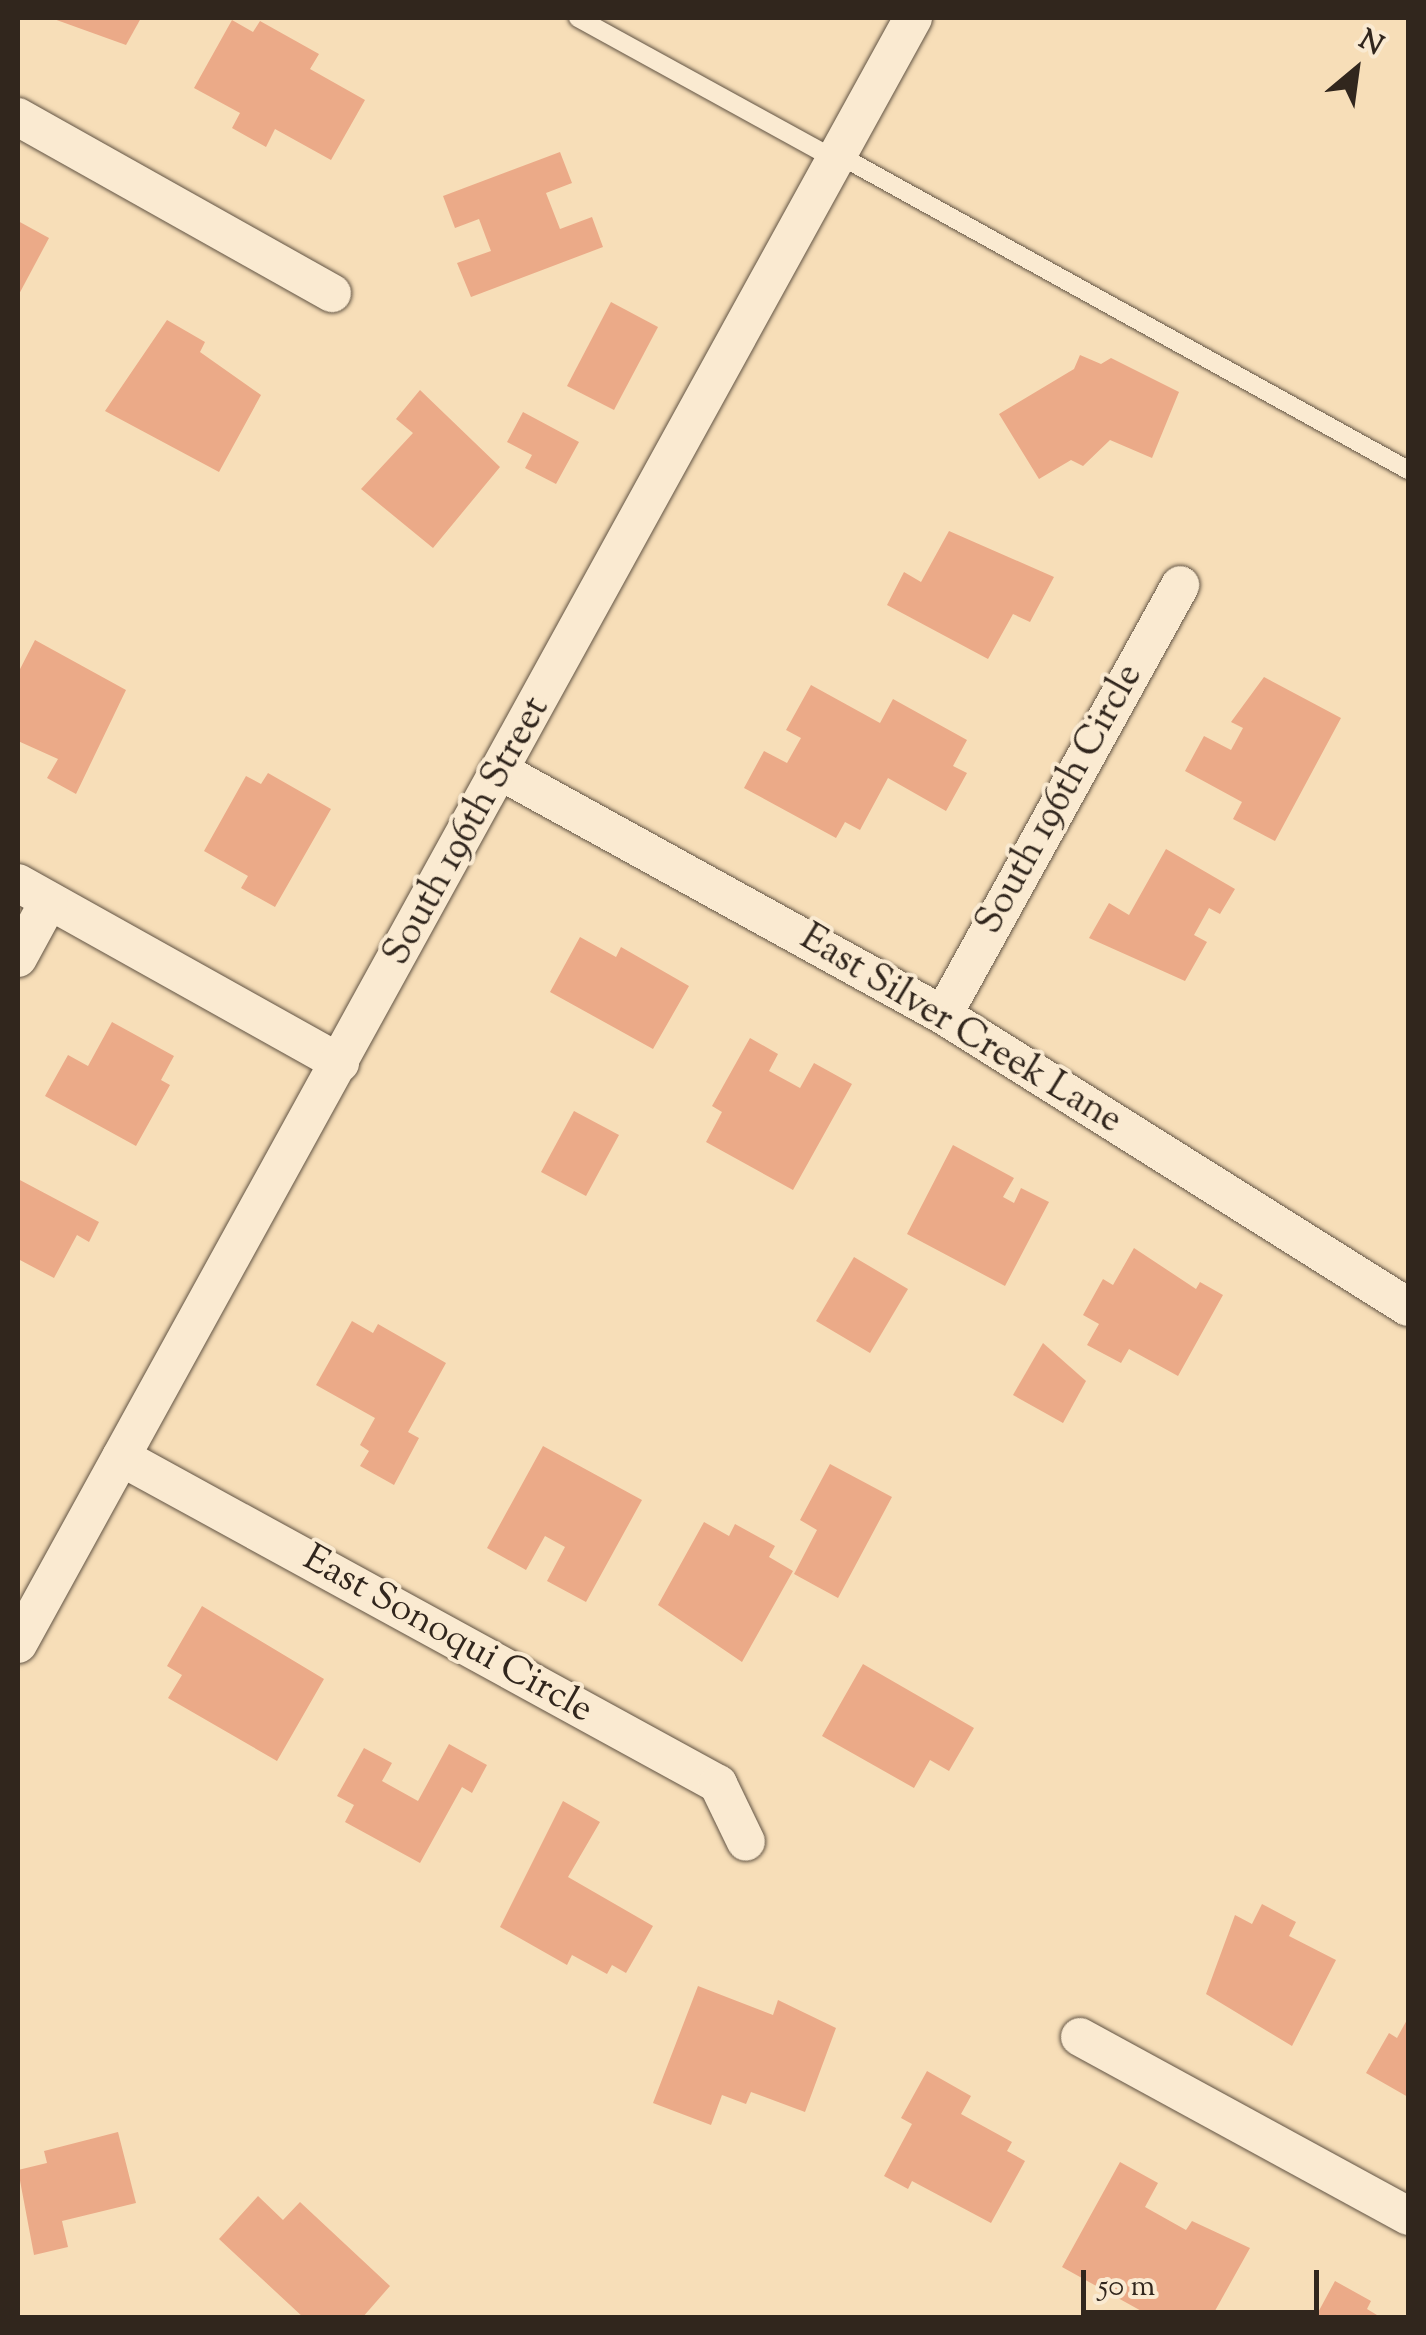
<!DOCTYPE html>
<style>
body{margin:0}
#map{position:relative;width:1426px;height:2335px;overflow:hidden;background:#f7deb8;font-family:"Sorts Mill Goudy",serif}
div>[style]{position:absolute}
.building>*{inset:0;background:#ebaa88}
.roads{filter:drop-shadow(0 0 2px #625444) drop-shadow(0 0 2px #625444)}
.lane>*{height:18px;margin:-9px;padding:0 9px;transform-origin:9px;border-radius:9px;background:#faead1}
.street>*{height:38px;margin:-19px;padding:0 19px;transform-origin:19px;border-radius:19px;background:#faead1}
span{translate:-50% -50%;white-space:nowrap;text-align:center;line-height:1.15;-webkit-text-stroke:8px #faead1;paint-order:stroke}
.street-label{font-size:38px;color:#31261d}
.frame{position:absolute;inset:0;border:20px solid #31261d;pointer-events:none}
.north{position:absolute;left:1306px;top:20px;width:100px;height:100px;-webkit-text-stroke:8px #faead1;paint-order:stroke;rotate:29deg;font-size:28px;font-weight:700;line-height:40px;text-align:center;color:#31261d}
.north::after{content:'';display:block;margin:auto;width:35px;height:45px;background:#31261d;clip-path:polygon(50% 0,100% 100%,50% 72%,0 100%)}
.scale{position:absolute;left:1081px;top:2270px;width:238px;height:45px;box-sizing:border-box;border:5px solid #31261d;border-top:0;padding-left:12px;font-size:30px;line-height:35px;white-space:nowrap;color:#31261d;-webkit-text-stroke:8px #faead1;paint-order:stroke}
</style>
<div id="map">
<div class="building">
<i style="clip-path:polygon(51px 18px,141px 18px,126px 45px)"></i>
<i style="clip-path:polygon(232px 20px,253px 32px,260px 21px,319px 54px,310px 69px,365px 100px,331px 160px,275px 129px,266px 147px,232px 128px,240px 113px,194px 88px)"></i>
<i style="clip-path:polygon(560px 152px,572px 183px,546px 193px,560px 229px,592px 217px,603px 247px,471px 297px,457px 263px,491px 251px,479px 219px,455px 228px,443px 196px)"></i>
<i style="clip-path:polygon(18px 221px,49px 238px,18px 296px)"></i>
<i style="clip-path:polygon(611px 302px,658px 327px,614px 410px,567px 386px)"></i>
<i style="clip-path:polygon(167px 320px,205px 342px,200px 352px,261px 395px,219px 472px,105px 411px)"></i>
<i style="clip-path:polygon(1080px 355px,1101px 364px,1111px 358px,1179px 392px,1152px 458px,1110px 440px,1083px 466px,1071px 460px,1039px 479px,999px 414px,1074px 369px)"></i>
<i style="clip-path:polygon(420px 390px,500px 467px,433px 548px,361px 489px,413px 433px,396px 419px)"></i>
<i style="clip-path:polygon(523px 412px,579px 442px,556px 484px,525px 468px,532px 455px,507px 442px)"></i>
<i style="clip-path:polygon(949px 531px,1054px 577px,1030px 622px,1013px 614px,988px 659px,887px 605px,904px 572px,921px 582px)"></i>
<i style="clip-path:polygon(35px 640px,126px 690px,76px 794px,47px 778px,58px 759px,18px 741px,18px 673px)"></i>
<i style="clip-path:polygon(1264px 677px,1341px 718px,1275px 841px,1233px 819px,1242px 802px,1185px 771px,1204px 736px,1231px 750px,1243px 728px,1231px 722px)"></i>
<i style="clip-path:polygon(811px 685px,880px 723px,893px 699px,967px 740px,953px 766px,967px 773px,946px 811px,888px 778px,860px 830px,845px 822px,836px 838px,744px 788px,764px 751px,787px 763px,801px 738px,786px 730px)"></i>
<i style="clip-path:polygon(268px 773px,331px 809px,275px 907px,241px 888px,248px 876px,204px 851px,246px 776px,261px 784px)"></i>
<i style="clip-path:polygon(1166px 849px,1235px 889px,1220px 914px,1209px 908px,1194px 935px,1207px 942px,1185px 981px,1089px 938px,1109px 903px,1129px 915px)"></i>
<i style="clip-path:polygon(580px 937px,616px 957px,621px 947px,689px 986px,653px 1049px,550px 992px)"></i>
<i style="clip-path:polygon(112px 1022px,174px 1056px,161px 1080px,170px 1085px,136px 1146px,45px 1096px,68px 1055px,88px 1066px)"></i>
<i style="clip-path:polygon(750px 1038px,778px 1054px,769px 1071px,800px 1088px,814px 1063px,852px 1084px,793px 1190px,706px 1142px,722px 1112px,712px 1106px)"></i>
<i style="clip-path:polygon(574px 1111px,619px 1135px,586px 1196px,541px 1172px)"></i>
<i style="clip-path:polygon(953px 1145px,1014px 1178px,1003px 1197px,1014px 1203px,1021px 1188px,1049px 1202px,1005px 1286px,907px 1234px)"></i>
<i style="clip-path:polygon(18px 1179px,99px 1222px,89px 1242px,77px 1235px,54px 1278px,18px 1259px)"></i>
<i style="clip-path:polygon(1134px 1248px,1196px 1289px,1200px 1282px,1223px 1295px,1178px 1376px,1129px 1349px,1121px 1363px,1087px 1345px,1099px 1324px,1083px 1315px,1103px 1279px,1113px 1285px)"></i>
<i style="clip-path:polygon(854px 1257px,908px 1289px,870px 1353px,816px 1321px)"></i>
<i style="clip-path:polygon(352px 1321px,373px 1333px,378px 1324px,446px 1363px,408px 1432px,419px 1438px,394px 1485px,360px 1466px,369px 1451px,360px 1445px,375px 1418px,316px 1385px)"></i>
<i style="clip-path:polygon(1043px 1343px,1086px 1381px,1063px 1423px,1013px 1395px)"></i>
<i style="clip-path:polygon(543px 1446px,642px 1500px,586px 1602px,547px 1581px,565px 1547px,545px 1536px,526px 1570px,487px 1548px)"></i>
<i style="clip-path:polygon(830px 1464px,892px 1497px,838px 1598px,794px 1574px,817px 1530px,800px 1520px)"></i>
<i style="clip-path:polygon(704px 1522px,729px 1536px,735px 1524px,775px 1546px,769px 1557px,793px 1571px,742px 1662px,658px 1605px)"></i>
<i style="clip-path:polygon(202px 1606px,324px 1679px,277px 1761px,168px 1698px,182px 1675px,167px 1666px)"></i>
<i style="clip-path:polygon(863px 1664px,974px 1728px,949px 1771px,930px 1760px,914px 1788px,822px 1736px)"></i>
<i style="clip-path:polygon(449px 1744px,487px 1765px,472px 1793px,462px 1787px,420px 1863px,345px 1822px,354px 1805px,337px 1796px,364px 1748px,392px 1763px,382px 1781px,418px 1801px)"></i>
<i style="clip-path:polygon(563px 1801px,600px 1822px,568px 1877px,653px 1926px,626px 1973px,612px 1965px,607px 1974px,572px 1955px,567px 1965px,500px 1927px)"></i>
<i style="clip-path:polygon(1262px 1904px,1296px 1922px,1289px 1936px,1336px 1960px,1292px 2046px,1206px 1994px,1235px 1915px,1252px 1924px)"></i>
<i style="clip-path:polygon(698px 1986px,773px 2015px,778px 2000px,836px 2028px,805px 2112px,751px 2092px,746px 2104px,722px 2095px,711px 2125px,653px 2103px)"></i>
<i style="clip-path:polygon(1408px 2018px,1408px 2097px,1366px 2073px,1389px 2033px,1397px 2038px)"></i>
<i style="clip-path:polygon(927px 2071px,971px 2096px,961px 2114px,1012px 2142px,1007px 2151px,1025px 2161px,991px 2223px,912px 2181px,908px 2189px,884px 2176px,912px 2124px,901px 2118px)"></i>
<i style="clip-path:polygon(118px 2132px,136px 2203px,62px 2221px,68px 2247px,34px 2255px,18px 2170px,47px 2163px,44px 2151px)"></i>
<i style="clip-path:polygon(1120px 2162px,1158px 2183px,1145px 2207px,1186px 2230px,1192px 2221px,1250px 2248px,1211px 2318px,1154px 2318px,1062px 2267px)"></i>
<i style="clip-path:polygon(258px 2196px,283px 2220px,300px 2202px,390px 2286px,362px 2318px,304px 2318px,219px 2239px)"></i>
<i style="clip-path:polygon(1335px 2281px,1371px 2301px,1367px 2309px,1382px 2318px,1315px 2318px)"></i>
</div>
<div class="roads">
<div class="lane">
<i style="left:578px;top:18px;width:292px;rotate:28.8deg"></i>
<i style="left:837px;top:154px;width:653px;rotate:28.96deg"></i>
</div>
<div class="street">
<i style="left:18px;top:117px;width:360px;rotate:29.3deg"></i>
<i style="left:502px;top:772px;width:504px;rotate:28.86deg"></i>
<i style="left:943px;top:1015px;width:549px;rotate:32.13deg"></i>
<i style="left:18px;top:883px;width:369px;rotate:29.2deg"></i>
<i style="left:18px;top:958px;width:65px;rotate:-61.5deg"></i>
<i style="left:943px;top:1015px;width:491px;rotate:-61.1deg"></i>
<i style="left:121px;top:1457px;width:681px;rotate:28.71deg"></i>
<i style="left:718px;top:1784px;width:64px;rotate:64.2deg"></i>
<i style="left:18px;top:1644px;width:1856px;rotate:-61.17deg"></i>
<i style="left:1080px;top:2037px;width:374px;rotate:28.6deg"></i>
</div>
</div>
<div class="street-label">
<span style="left:1061px;top:800px;rotate:-61deg">South 196th Circle</span>
<span style="left:468px;top:832px;rotate:-61deg">South 196th Street</span>
<span style="left:960px;top:1031px;rotate:31deg">East Silver Creek Lane</span>
<span style="left:447px;top:1636px;rotate:29deg">East Sonoqui Circle</span>
</div>
<div class="frame"></div>
<div class="north">N</div>
<div class="scale">50 m</div>
</div>
